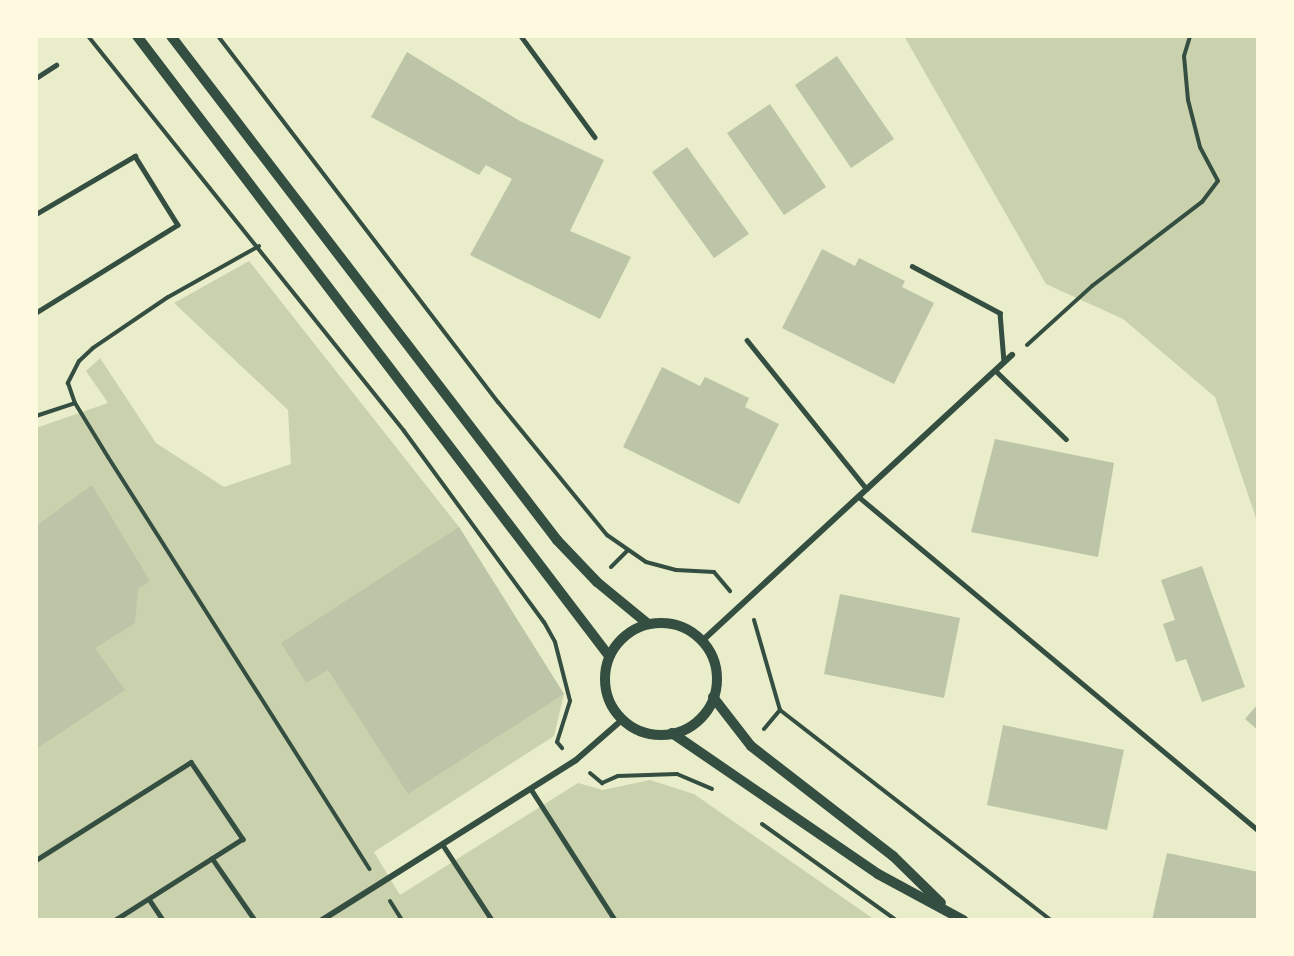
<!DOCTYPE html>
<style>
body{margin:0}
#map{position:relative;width:1294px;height:956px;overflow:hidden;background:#e9edc9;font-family:Mulish,sans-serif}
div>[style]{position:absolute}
.green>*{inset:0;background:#cad2ad}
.building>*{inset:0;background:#bcc5a7}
.path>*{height:4px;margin:-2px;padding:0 2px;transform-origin:2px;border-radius:2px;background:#344e41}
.service>*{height:4.5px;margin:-2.25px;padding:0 2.25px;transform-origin:2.25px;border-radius:2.25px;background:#344e41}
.minor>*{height:6px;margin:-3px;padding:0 3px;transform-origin:3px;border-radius:3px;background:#344e41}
.tertiary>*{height:10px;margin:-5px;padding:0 5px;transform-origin:5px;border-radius:5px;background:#344e41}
.tertiary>.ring{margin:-5px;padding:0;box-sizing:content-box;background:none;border:10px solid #344e41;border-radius:50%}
span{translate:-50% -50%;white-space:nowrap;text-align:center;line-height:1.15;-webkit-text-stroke:4.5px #fefae0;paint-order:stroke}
.frame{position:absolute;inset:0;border:38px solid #fefae0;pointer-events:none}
</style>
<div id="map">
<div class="green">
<i style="clip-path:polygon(904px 36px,1258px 36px,1258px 524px,1215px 397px,1123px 319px,1046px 284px)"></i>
<i style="clip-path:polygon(249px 261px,459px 527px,564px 694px,554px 736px,374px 852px,400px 895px,578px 783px,603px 790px,650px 780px,694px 794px,875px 920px,36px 920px,36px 428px,108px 403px,86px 371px,100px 358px,156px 443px,224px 487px,291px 464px,288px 410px,174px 303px)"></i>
</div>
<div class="building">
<i style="clip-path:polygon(407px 52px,520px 121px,604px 160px,570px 231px,631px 257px,600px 319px,470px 255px,512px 179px,486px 165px,479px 175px,371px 117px)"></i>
<i style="clip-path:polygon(837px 56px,894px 139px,851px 168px,795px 85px)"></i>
<i style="clip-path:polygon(770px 104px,826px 187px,784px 215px,727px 133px)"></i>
<i style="clip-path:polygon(687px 147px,749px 234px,714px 258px,652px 172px)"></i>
<i style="clip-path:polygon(822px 249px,855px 266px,859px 258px,905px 281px,902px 287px,934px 303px,894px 384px,782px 328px)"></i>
<i style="clip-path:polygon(662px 367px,700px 386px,705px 377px,749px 398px,745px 407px,779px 424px,739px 504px,623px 447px)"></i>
<i style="clip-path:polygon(995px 439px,1114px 463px,1098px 557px,971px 532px)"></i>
<i style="clip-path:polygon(92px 485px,150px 581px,138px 589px,135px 623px,95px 648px,125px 690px,36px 749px,36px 526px)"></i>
<i style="clip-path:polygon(459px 527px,564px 694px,408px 794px,328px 670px,306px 683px,281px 643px)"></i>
<i style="clip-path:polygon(1202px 566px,1245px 687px,1202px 702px,1186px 659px,1176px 662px,1163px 624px,1175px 620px,1161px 580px)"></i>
<i style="clip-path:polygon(840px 594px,960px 618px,944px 698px,824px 674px)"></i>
<i style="clip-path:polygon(1258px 704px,1258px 730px,1245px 719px)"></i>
<i style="clip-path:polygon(1003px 725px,1124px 750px,1107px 830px,987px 805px)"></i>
<i style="clip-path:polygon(1167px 853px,1258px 872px,1258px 920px,1152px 920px)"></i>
</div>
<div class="path">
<i style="left:88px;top:36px;width:506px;rotate:51.34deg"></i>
<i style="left:404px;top:431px;width:237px;rotate:53.8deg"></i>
<i style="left:544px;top:622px;width:23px;rotate:61deg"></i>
<i style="left:555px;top:642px;width:61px;rotate:75.7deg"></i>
<i style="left:570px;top:701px;width:43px;rotate:107.6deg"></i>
<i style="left:557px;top:742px;width:8px;rotate:50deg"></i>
<i style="left:218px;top:36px;width:461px;rotate:52.6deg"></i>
<i style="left:498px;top:402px;width:172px;rotate:50.7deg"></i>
<i style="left:607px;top:535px;width:47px;rotate:34.7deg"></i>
<i style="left:646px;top:562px;width:31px;rotate:15deg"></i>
<i style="left:676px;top:570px;width:38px;rotate:3deg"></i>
<i style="left:714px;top:572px;width:25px;rotate:50deg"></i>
<i style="left:259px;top:246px;width:104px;rotate:150.7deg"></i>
<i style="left:168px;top:297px;width:91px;rotate:145.8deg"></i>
<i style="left:93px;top:348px;width:19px;rotate:137deg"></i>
<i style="left:79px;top:361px;width:25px;rotate:117deg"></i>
<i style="left:68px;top:383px;width:21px;rotate:71deg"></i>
<i style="left:75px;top:403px;width:63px;rotate:58.6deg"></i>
<i style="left:108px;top:457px;width:488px;rotate:57.6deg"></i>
<i style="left:1027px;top:345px;width:88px;rotate:-42.2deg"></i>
<i style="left:1092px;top:286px;width:138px;rotate:-37.4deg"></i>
<i style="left:1202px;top:202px;width:26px;rotate:-53deg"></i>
<i style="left:1218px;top:181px;width:38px;rotate:-118deg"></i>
<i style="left:1200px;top:147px;width:49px;rotate:-104.3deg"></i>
<i style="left:1188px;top:100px;width:44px;rotate:-95.2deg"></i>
<i style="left:1184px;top:56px;width:21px;rotate:-73deg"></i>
<i style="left:36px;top:416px;width:41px;rotate:-18.4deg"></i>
<i style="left:611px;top:567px;width:23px;rotate:-45deg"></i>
<i style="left:754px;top:620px;width:94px;rotate:73.9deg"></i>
<i style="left:780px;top:710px;width:343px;rotate:37.8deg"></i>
<i style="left:764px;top:729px;width:25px;rotate:-50deg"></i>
<i style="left:590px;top:773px;width:16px;rotate:40deg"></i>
<i style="left:602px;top:783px;width:17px;rotate:-24deg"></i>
<i style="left:618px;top:776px;width:59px;rotate:-1.9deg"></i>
<i style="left:677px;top:774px;width:38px;rotate:23deg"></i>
<i style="left:762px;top:824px;width:165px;rotate:35.6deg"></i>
<i style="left:390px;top:901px;width:22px;rotate:58deg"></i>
</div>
<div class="service">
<i style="left:521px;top:36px;width:125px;rotate:53.8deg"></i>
<i style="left:36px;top:78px;width:24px;rotate:-33deg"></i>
<i style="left:36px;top:214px;width:115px;rotate:-30.4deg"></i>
<i style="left:135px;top:156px;width:81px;rotate:58.1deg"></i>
<i style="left:178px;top:225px;width:167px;rotate:148.2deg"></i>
<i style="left:912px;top:266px;width:100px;rotate:28.1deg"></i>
<i style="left:1000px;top:313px;width:49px;rotate:85.3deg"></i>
<i style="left:747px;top:340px;width:191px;rotate:51.2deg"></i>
<i style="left:995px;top:370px;width:99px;rotate:44.2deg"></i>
<i style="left:859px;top:497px;width:520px;rotate:39.85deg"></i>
<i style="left:531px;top:789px;width:156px;rotate:57.3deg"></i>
<i style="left:443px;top:845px;width:90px;rotate:56.8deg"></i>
<i style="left:212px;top:858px;width:75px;rotate:55.3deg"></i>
<i style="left:36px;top:860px;width:183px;rotate:-32.3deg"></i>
<i style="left:191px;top:762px;width:93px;rotate:56deg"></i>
<i style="left:243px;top:839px;width:151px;rotate:147.5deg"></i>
<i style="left:149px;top:899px;width:25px;rotate:56deg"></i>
</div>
<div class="minor">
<i style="left:702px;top:641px;width:422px;rotate:-42.7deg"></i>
<i style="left:322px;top:920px;width:300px;rotate:-32.2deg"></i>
<i style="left:576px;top:760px;width:62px;rotate:-41.1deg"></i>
</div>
<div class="tertiary">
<i style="left:137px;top:36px;width:779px;rotate:52.72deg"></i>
<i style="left:171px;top:36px;width:635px;rotate:52.55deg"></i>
<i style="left:557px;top:540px;width:58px;rotate:46.4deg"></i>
<i style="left:597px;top:582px;width:66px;rotate:39.5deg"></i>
<i class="ring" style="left:605px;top:623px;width:102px;height:102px"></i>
<i style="left:713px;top:697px;width:62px;rotate:52.2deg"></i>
<i style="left:751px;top:746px;width:180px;rotate:37.8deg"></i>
<i style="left:893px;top:856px;width:67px;rotate:44.4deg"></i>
<i style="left:672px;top:733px;width:250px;rotate:34.4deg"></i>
<i style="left:878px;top:874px;width:97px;rotate:28.4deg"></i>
</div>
<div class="frame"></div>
</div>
